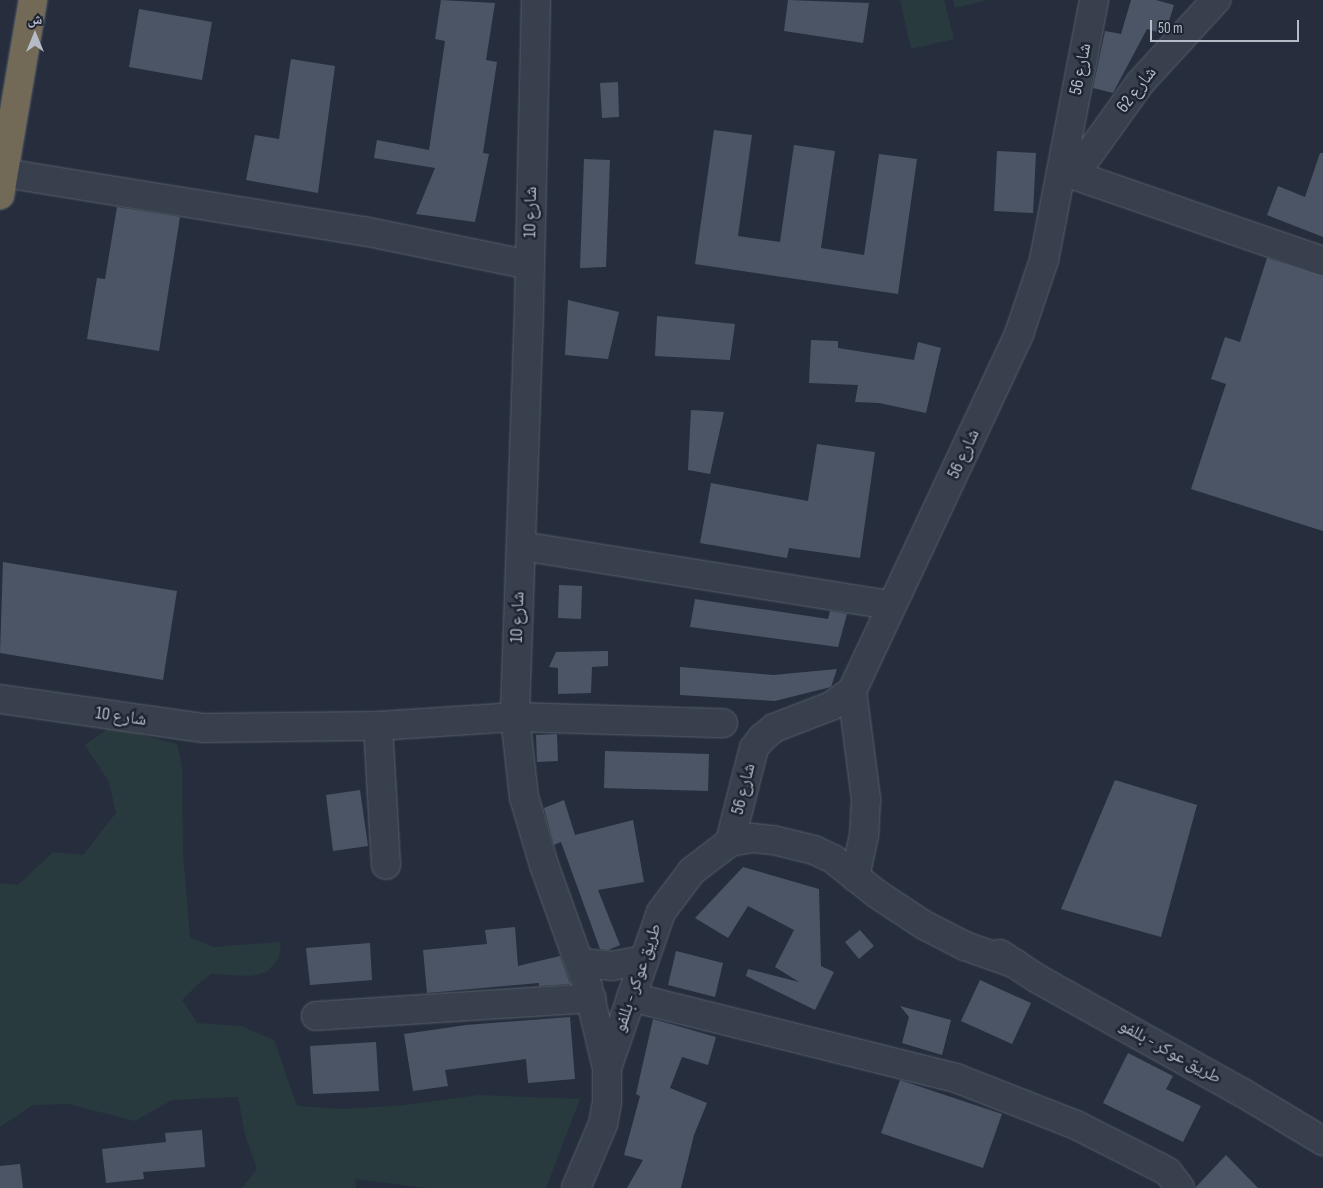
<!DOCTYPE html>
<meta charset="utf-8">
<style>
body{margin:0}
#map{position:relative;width:1323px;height:1188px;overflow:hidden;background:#262e3d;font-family:"Sofia Sans Condensed","Noto Naskh Arabic",sans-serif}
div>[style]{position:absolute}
.green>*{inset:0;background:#283a3e}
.building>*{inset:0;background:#4c5566}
.roads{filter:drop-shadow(0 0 1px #575e6b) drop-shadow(0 0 1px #575e6b)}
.minor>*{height:28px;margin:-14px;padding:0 14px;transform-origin:14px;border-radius:14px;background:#39404d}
.highway>*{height:28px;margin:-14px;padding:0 14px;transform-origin:14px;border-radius:14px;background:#736957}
span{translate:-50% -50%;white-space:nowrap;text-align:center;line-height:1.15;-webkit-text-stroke:5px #1e2532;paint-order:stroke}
.street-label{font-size:18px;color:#b5bcc8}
.north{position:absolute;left:10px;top:10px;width:50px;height:50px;-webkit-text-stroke:4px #1e2532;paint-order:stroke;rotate:0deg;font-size:14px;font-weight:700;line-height:20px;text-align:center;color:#b5bcc8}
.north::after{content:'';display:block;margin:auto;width:18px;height:22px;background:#b5bcc8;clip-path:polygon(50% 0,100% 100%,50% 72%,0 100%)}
.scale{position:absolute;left:1150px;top:20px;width:149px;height:22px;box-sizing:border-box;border:2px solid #b5bcc8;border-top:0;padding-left:6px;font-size:15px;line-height:18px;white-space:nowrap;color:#b5bcc8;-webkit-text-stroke:4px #1e2532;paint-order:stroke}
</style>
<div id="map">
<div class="green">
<i style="clip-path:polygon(900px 0,944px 0,954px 39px,911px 49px)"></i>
<i style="clip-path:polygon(953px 0,987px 0,955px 8px)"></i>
<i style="clip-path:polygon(111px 727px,177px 744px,182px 767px,183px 853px,190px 937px,213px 947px,281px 942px,279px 958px,267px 972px,251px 976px,211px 974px,197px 985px,182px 1000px,197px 1023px,241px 1026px,274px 1040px,297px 1106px,340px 1109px,397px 1106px,479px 1095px,580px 1099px,546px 1188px,426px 1188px,355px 1179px,356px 1188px,242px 1188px,257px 1169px,245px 1134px,238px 1097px,172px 1100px,135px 1121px,68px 1104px,33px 1105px,0 1127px,0 883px,18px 885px,53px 852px,83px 855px,116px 813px,109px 782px,85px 745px)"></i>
</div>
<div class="building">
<i style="clip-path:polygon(441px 0,495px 3px,486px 60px,497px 62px,483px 153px,489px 154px,475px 222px,416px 214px,435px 168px,374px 158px,377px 140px,429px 150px,445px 41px,435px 39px)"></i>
<i style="clip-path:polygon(788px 0,869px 3px,863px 43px,784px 31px)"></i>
<i style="clip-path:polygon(1131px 0,1156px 0,1174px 5px,1166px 31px,1164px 34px,1147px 29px,1113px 93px,1093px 88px,1105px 31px,1121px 34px)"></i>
<i style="clip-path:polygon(139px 9px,212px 22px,202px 80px,129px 67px)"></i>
<i style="clip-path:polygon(291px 59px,335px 66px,318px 193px,246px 180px,255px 135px,279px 139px)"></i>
<i style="clip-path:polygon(618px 82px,619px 117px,602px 118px,600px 83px)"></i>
<i style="clip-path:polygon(714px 130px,752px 135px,738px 236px,780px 242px,794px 145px,835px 151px,821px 248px,864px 255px,879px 154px,917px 159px,898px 294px,695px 264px)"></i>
<i style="clip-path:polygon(997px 151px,1036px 153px,1033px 213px,994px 211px)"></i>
<i style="clip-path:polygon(1320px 153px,1323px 153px,1323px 237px,1267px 215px,1278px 186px,1305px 197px)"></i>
<i style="clip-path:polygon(584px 159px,610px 160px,606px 267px,580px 268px)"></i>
<i style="clip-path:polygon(117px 207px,180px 217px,159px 351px,87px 339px,97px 278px,105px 279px)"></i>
<i style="clip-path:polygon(1267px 258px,1323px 276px,1323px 531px,1191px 489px,1226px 384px,1211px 379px,1225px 337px,1240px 342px)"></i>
<i style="clip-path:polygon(568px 300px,619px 312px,608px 359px,565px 355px)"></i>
<i style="clip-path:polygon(657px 316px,735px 324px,730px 360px,655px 356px)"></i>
<i style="clip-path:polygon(811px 340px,838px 341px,838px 348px,914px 360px,918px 342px,941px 348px,926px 413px,879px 403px,855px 402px,858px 385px,809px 383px)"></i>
<i style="clip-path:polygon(691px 410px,724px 412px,710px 474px,688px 470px)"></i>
<i style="clip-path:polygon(817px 444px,875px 452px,860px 558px,789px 548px,787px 558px,700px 543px,711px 483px,808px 501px)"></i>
<i style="clip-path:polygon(3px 562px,177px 591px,163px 680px,0 653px)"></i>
<i style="clip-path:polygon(559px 585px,582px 586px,581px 619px,558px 618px)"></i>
<i style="clip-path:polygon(695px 599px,828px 619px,830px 611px,847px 614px,838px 647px,690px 627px)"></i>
<i style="clip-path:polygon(608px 651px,608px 666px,592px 667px,591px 693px,558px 694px,558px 668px,549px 667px,556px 652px)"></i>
<i style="clip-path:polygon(680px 667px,773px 675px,837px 669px,831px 687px,775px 701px,680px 695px)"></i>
<i style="clip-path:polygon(557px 734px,558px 761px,537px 762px,536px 735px)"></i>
<i style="clip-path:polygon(605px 751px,709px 754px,708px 791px,604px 788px)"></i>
<i style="clip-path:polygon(1115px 780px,1197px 805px,1161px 937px,1061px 909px)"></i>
<i style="clip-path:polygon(360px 790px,368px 846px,333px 851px,326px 795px)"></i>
<i style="clip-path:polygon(564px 800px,575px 835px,633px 820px,644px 882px,598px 890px,620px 945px,608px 950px,600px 949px,561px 842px,554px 845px,544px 808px)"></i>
<i style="clip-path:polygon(743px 867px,819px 889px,821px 966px,834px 972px,815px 1010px,746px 976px,748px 969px,799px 982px,775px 967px,794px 930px,748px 906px,728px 938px,695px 918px)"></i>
<i style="clip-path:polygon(515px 927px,518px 966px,560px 956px,570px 984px,539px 986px,539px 983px,427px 993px,423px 950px,487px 944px,485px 930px)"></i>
<i style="clip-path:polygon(860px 930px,874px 946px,859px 959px,845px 942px)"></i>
<i style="clip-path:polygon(370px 943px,372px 980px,310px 985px,306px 948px)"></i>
<i style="clip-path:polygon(676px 951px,723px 963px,715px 997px,668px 985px)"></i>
<i style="clip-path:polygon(980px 980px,1031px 1003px,1012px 1044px,961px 1021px)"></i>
<i style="clip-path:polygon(900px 1006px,951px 1020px,942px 1055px,902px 1043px,909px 1017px)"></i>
<i style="clip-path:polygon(570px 1017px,575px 1079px,528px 1083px,526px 1059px,445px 1070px,448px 1086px,413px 1091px,404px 1034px,466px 1025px)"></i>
<i style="clip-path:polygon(653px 1019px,716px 1037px,708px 1065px,682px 1057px,670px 1088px,707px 1103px,694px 1135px,681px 1188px,627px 1188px,643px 1160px,624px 1155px,640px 1096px,636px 1094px)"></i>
<i style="clip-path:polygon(376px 1042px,379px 1091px,313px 1094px,310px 1046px)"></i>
<i style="clip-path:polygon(1128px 1053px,1173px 1076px,1166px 1089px,1201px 1106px,1183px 1142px,1103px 1103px)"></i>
<i style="clip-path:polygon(900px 1080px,1002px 1114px,983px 1168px,881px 1133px)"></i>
<i style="clip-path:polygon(202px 1130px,205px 1167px,143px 1172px,144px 1179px,106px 1183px,102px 1149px,166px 1142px,165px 1133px)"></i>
<i style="clip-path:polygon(1226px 1155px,1258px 1188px,1195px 1188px)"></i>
<i style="clip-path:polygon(20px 1164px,23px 1188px,0 1188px,0 1166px)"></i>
</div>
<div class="roads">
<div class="minor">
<i style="left:536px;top:0;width:311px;rotate:91.3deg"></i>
<i style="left:529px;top:311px;width:406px;rotate:92deg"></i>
<i style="left:515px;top:717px;width:81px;rotate:83.6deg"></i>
<i style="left:524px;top:797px;width:71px;rotate:73.6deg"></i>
<i style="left:544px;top:865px;width:131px;rotate:70.3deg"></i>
<i style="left:588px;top:988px;width:82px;rotate:76.6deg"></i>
<i style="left:607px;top:1068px;width:34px;rotate:90deg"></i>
<i style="left:607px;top:1102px;width:22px;rotate:100deg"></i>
<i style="left:603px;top:1124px;width:69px;rotate:112.9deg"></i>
<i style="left:1062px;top:170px;width:13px;rotate:23deg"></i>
<i style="left:1074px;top:175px;width:113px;rotate:-54.3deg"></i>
<i style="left:1140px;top:83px;width:113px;rotate:-47.5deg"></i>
<i style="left:4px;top:173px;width:365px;rotate:9.2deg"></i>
<i style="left:364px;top:231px;width:169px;rotate:11.6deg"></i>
<i style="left:1074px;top:175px;width:263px;rotate:19.1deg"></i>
<i style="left:521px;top:546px;width:375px;rotate:9.1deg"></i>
<i style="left:852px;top:691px;width:109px;rotate:82.6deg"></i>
<i style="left:866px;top:799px;width:36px;rotate:93deg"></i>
<i style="left:864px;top:835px;width:43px;rotate:102.1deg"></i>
<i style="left:0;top:699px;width:206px;rotate:8.1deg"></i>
<i style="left:204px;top:728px;width:174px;rotate:-0.7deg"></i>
<i style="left:378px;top:726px;width:137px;rotate:-3.8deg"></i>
<i style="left:515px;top:717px;width:208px;rotate:1.7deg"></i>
<i style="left:378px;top:726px;width:139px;rotate:86.7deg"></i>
<i style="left:730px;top:842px;width:97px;rotate:-75.7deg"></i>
<i style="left:754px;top:748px;width:13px;rotate:-51deg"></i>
<i style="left:762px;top:738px;width:16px;rotate:-40deg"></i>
<i style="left:774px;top:728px;width:61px;rotate:-21.1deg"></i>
<i style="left:831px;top:706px;width:26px;rotate:-36deg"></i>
<i style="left:852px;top:691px;width:394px;rotate:-64.9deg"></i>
<i style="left:1019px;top:334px;width:78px;rotate:-71.3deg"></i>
<i style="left:1044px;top:260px;width:265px;rotate:-79.1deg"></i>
<i style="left:1000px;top:954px;width:45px;rotate:33.3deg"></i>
<i style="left:1038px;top:979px;width:235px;rotate:29.1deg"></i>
<i style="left:1243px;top:1093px;width:93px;rotate:31deg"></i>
<i style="left:580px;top:963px;width:32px;rotate:5deg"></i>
<i style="left:612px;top:966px;width:32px;rotate:-11deg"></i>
<i style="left:631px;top:997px;width:335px;rotate:14deg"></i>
<i style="left:956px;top:1078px;width:129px;rotate:21.4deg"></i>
<i style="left:1076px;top:1125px;width:93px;rotate:26.8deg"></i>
<i style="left:1159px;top:1167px;width:10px;rotate:29deg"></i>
<i style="left:1168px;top:1172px;width:20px;rotate:53deg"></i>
<i style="left:316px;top:1016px;width:276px;rotate:-3.7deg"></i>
<i style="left:607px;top:1068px;width:165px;rotate:-70.9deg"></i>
<i style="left:661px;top:912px;width:51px;rotate:-52.9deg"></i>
<i style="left:692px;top:871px;width:48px;rotate:-37.3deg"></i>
<i style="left:730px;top:842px;width:23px;rotate:-10deg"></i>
<i style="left:753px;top:838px;width:20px;rotate:6deg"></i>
<i style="left:773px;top:840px;width:42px;rotate:13.7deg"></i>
<i style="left:814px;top:850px;width:21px;rotate:25deg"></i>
<i style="left:833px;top:859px;width:56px;rotate:38.5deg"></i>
<i style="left:877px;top:894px;width:56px;rotate:33.4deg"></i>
<i style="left:924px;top:925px;width:46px;rotate:27.1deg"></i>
<i style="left:965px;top:946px;width:54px;rotate:19.4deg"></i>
</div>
<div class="highway">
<i style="left:0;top:195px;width:198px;rotate:-80.4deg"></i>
</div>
</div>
<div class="street-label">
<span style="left:1081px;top:69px;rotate:-79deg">شارع 56</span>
<span style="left:1137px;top:90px;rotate:-52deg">شارع 62</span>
<span style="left:531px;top:212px;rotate:-89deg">شارع 10</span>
<span style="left:964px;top:454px;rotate:-65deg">شارع 56</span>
<span style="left:518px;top:617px;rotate:-88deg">شارع 10</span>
<span style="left:121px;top:717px;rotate:8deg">شارع 10</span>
<span style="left:744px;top:789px;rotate:-76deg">شارع 56</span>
<span style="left:638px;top:978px;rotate:-71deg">طريق عوكر - بللفو</span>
<span style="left:1170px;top:1052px;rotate:29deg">طريق عوكر - بللفو</span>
</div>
<div class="north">ش</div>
<div class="scale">50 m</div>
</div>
